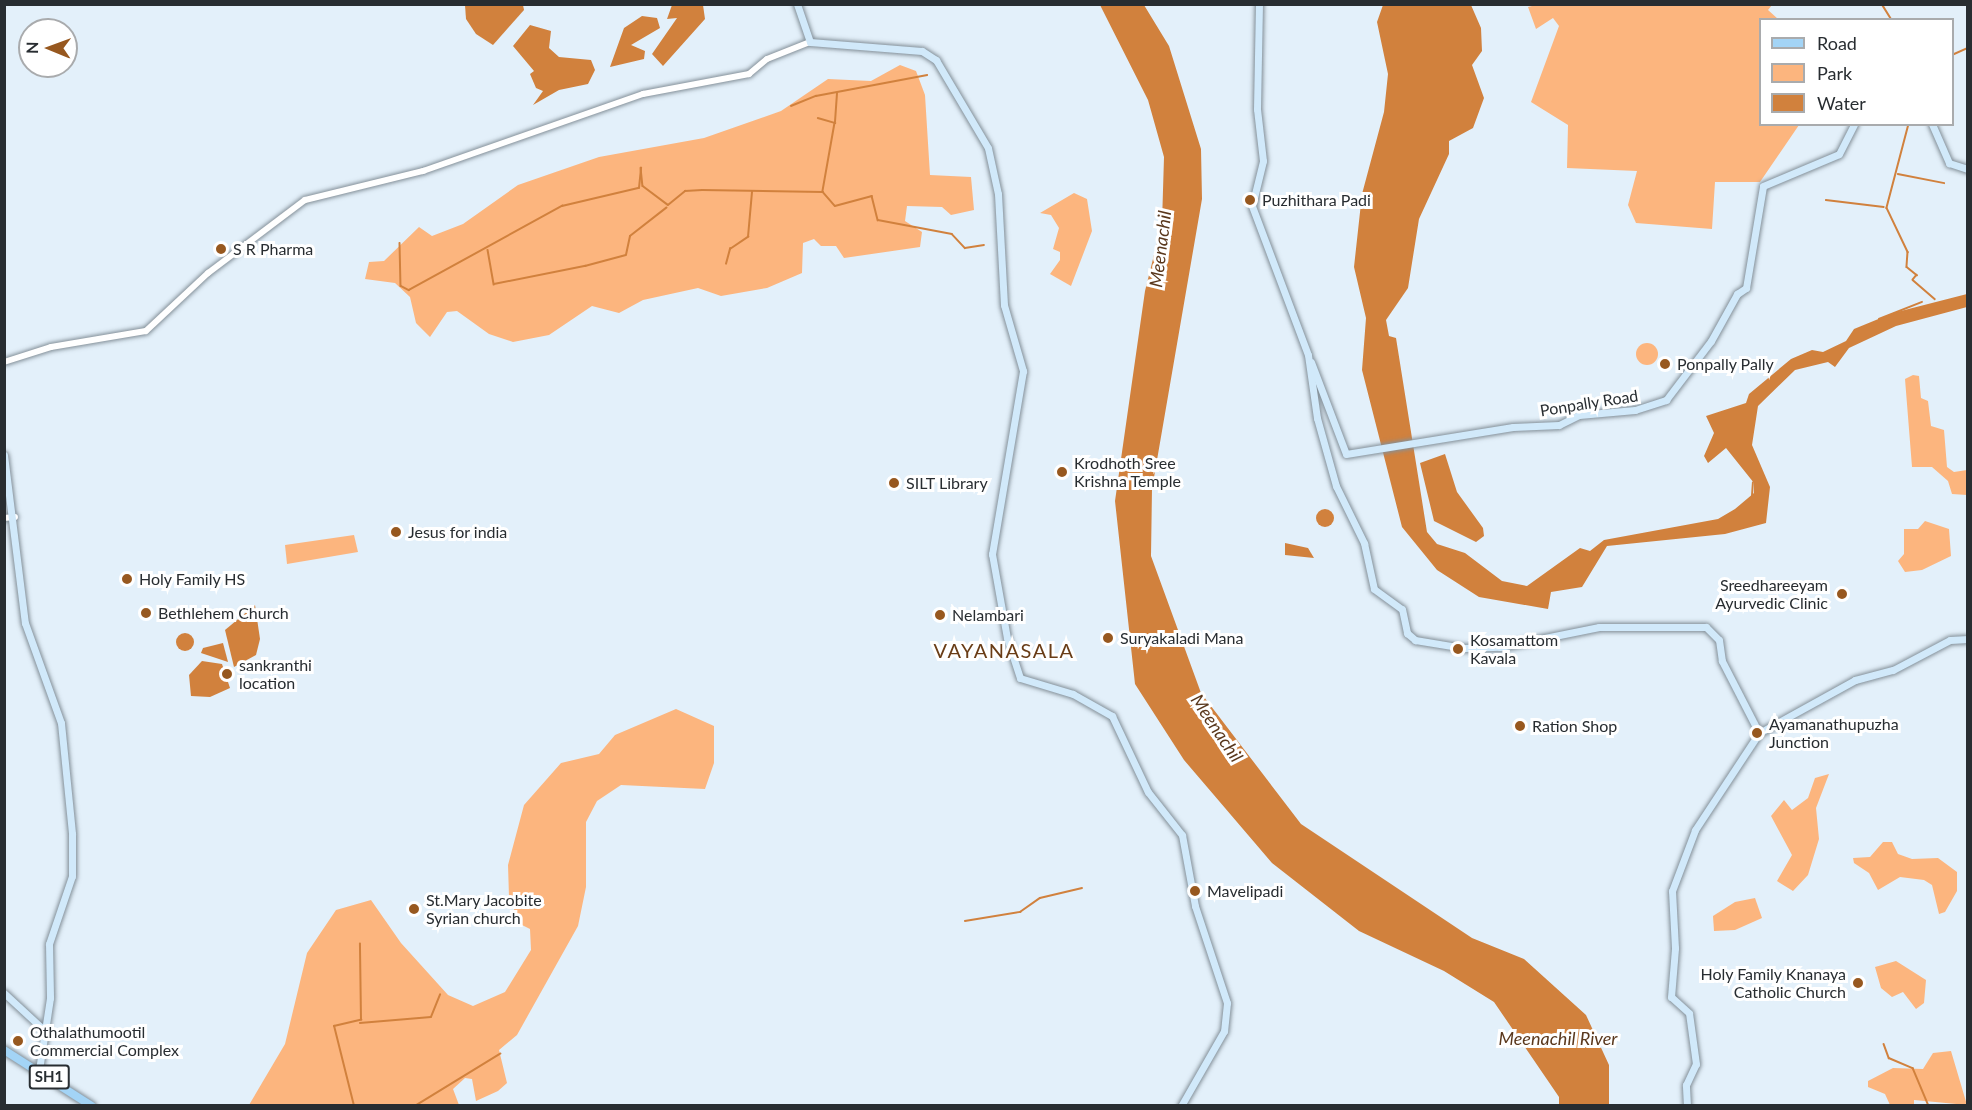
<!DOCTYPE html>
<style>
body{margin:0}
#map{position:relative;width:1972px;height:1110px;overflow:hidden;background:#e3f0fa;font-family:Lato,sans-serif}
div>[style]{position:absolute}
.green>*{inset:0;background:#fcb57e}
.round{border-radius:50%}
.water>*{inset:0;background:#d1813d}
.stream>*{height:1.5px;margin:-0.75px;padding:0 0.75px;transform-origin:0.75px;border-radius:0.75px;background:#d1813d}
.roads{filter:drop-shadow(0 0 2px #849099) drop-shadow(0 0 2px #849099)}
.tertiary>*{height:6px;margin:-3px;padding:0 3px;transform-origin:3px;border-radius:3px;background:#fff}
.secondary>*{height:7px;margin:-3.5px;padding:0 3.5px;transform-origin:3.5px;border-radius:3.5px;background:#d1e9fa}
.primary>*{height:8px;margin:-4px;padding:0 4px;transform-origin:4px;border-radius:4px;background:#a3d4f6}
.dots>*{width:16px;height:16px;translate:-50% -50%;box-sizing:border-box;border:3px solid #fff;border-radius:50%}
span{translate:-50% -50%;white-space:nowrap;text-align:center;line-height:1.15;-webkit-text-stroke:6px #fff;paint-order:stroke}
.shield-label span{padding:2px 4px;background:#fff;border:2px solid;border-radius:4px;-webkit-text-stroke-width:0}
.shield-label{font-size:15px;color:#282d31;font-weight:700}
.poi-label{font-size:16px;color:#282d31}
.left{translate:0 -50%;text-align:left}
.right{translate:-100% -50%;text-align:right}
.street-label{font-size:16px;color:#282d31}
.water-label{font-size:18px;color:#5a381d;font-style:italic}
.quarter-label{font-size:20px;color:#693d17;letter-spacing:1.5px}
.frame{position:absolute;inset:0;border:6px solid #282d31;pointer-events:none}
.legend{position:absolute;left:1759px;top:18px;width:195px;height:108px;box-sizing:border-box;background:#fff;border:2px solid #a9abad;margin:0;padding:8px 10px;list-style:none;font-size:18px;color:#282d31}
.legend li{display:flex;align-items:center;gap:12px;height:30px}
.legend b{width:30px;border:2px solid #a9abad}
.north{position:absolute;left:18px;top:18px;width:60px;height:60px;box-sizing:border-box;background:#fff;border:2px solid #a9abad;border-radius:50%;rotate:271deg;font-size:16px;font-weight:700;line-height:24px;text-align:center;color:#282d31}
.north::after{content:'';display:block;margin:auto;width:21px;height:27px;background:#97581f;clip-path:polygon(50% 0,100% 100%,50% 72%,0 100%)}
</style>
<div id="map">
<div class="green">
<i style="clip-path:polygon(1536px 5px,1772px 5px,1768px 10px,1778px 19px,1760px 20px,1760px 124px,1799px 125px,1760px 182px,1715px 182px,1712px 229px,1636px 223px,1628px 205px,1637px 171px,1567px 168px,1568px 125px,1531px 102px,1559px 26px,1553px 18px,1536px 29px,1528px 7px)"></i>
<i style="clip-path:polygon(900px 65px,916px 71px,925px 95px,930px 175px,971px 177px,974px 210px,951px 215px,942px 207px,907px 206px,905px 221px,922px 232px,920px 247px,844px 258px,836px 246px,821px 246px,814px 239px,803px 243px,802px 273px,767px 288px,721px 296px,698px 288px,643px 300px,619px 313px,592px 306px,549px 335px,513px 342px,489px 334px,457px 311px,447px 312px,430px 337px,416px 323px,410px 297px,395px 283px,365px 279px,369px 262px,384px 261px,419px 227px,432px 236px,463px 224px,518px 185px,599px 157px,704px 138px,781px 111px,828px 79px,871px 81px)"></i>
<i style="clip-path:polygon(1074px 193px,1087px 199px,1092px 231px,1071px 286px,1050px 274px,1060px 260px,1060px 252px,1053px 249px,1059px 228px,1051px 215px,1040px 213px)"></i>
<i class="round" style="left:1636px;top:343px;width:22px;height:22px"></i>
<i style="clip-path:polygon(1913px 375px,1919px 376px,1921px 398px,1928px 401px,1931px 426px,1944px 430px,1947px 467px,1954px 472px,1967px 470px,1967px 495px,1952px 494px,1948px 481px,1932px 467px,1912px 467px,1905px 379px)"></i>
<i style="clip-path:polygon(1925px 521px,1949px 529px,1951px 556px,1922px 570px,1905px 572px,1898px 561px,1904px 554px,1904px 529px,1918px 529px)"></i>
<i style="clip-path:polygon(354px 535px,358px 552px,287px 564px,285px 545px)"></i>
<i style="clip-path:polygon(676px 709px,714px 726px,714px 763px,705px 789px,621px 785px,597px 801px,586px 822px,586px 887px,578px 926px,517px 1035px,499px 1050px,507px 1083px,498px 1091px,476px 1101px,472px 1079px,465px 1078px,453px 1089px,459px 1105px,249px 1105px,285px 1044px,307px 953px,336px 910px,371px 900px,401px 943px,448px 995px,473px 1006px,505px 992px,531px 950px,530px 929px,520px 924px,509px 897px,508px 865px,524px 805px,561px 763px,599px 754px,615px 735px)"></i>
<i style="clip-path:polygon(1829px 774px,1816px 808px,1819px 839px,1808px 875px,1793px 891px,1777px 881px,1792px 855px,1771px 816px,1784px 800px,1792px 810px,1808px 798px,1815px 778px)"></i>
<i style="clip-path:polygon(1883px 842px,1892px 842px,1898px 854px,1912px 859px,1938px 858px,1957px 872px,1957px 891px,1945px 912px,1939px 914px,1932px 885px,1924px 880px,1900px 877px,1878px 890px,1869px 873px,1854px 863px,1853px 858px,1870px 857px)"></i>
<i style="clip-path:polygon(1755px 898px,1762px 918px,1735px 930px,1714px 931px,1713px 916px,1735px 902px)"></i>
<i style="clip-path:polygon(1896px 961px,1926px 980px,1924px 1003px,1916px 1009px,1903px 992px,1892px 997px,1881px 988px,1875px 967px)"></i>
<i style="clip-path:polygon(1951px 1051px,1967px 1105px,1914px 1100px,1914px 1105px,1890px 1105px,1885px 1094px,1868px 1087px,1868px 1081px,1893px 1068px,1923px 1069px,1933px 1053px)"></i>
</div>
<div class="water">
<i style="clip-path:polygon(465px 5px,523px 5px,524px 10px,493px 45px,476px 34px,466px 19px)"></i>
<i style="clip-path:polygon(672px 5px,703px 5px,705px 19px,663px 66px,652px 54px,677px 18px,667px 19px)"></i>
<i style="clip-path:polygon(1100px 5px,1144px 5px,1169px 46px,1201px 149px,1202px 199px,1152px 489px,1151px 556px,1201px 693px,1301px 824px,1472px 938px,1524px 959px,1586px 1015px,1609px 1065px,1609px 1105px,1559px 1105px,1559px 1097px,1494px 1002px,1444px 971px,1359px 931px,1272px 863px,1184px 760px,1135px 684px,1115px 501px,1145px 291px,1162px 223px,1164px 157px,1148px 100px)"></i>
<i style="clip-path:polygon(1383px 5px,1471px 5px,1481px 28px,1482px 51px,1472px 65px,1484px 98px,1473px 128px,1449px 141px,1449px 154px,1419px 219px,1408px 288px,1386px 320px,1389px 336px,1396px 338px,1427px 532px,1437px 544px,1465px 553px,1502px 581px,1527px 586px,1580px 548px,1590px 551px,1604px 540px,1718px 519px,1735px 509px,1754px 493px,1754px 483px,1726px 448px,1708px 463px,1704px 456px,1714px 433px,1706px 416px,1746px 403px,1749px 394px,1791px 359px,1812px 350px,1823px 352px,1846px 341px,1854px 329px,1893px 313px,1967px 294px,1967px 307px,1896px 326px,1849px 348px,1835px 367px,1828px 362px,1795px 370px,1758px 406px,1752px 445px,1770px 487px,1766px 523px,1725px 534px,1607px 546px,1582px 587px,1551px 592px,1548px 609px,1479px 597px,1437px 570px,1402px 527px,1362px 370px,1366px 318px,1354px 267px,1362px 194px,1384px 112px,1388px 74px,1377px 22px)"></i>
<i style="clip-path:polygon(642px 16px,657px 18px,660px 28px,631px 45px,645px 51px,644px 59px,610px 67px,624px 28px)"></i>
<i style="clip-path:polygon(530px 25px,551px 31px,549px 48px,559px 57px,591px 60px,595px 70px,588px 84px,559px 90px,533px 105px,543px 91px,536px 88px,530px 74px,534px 71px,513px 46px)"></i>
<i style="clip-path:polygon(1445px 454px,1457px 492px,1483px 528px,1484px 536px,1476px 542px,1434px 521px,1420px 463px)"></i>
<i class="round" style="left:1316px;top:509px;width:18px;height:18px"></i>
<i style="clip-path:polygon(1285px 543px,1308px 548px,1314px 558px,1285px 555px)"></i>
<i style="clip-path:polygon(255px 605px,260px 639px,256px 655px,234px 667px,225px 630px)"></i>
<i class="round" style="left:176px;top:633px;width:18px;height:18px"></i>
<i style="clip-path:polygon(223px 643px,228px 662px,201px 653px,203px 648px)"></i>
<i style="clip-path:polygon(202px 661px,222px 664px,230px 688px,210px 697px,191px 696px,189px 675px)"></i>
</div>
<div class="stream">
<i style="left:1882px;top:4px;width:19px;rotate:58deg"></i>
<i style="left:1952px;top:55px;width:17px;rotate:-24deg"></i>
<i style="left:791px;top:106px;width:27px;rotate:-22deg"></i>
<i style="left:816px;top:96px;width:113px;rotate:-10.7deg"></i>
<i style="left:818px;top:118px;width:18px;rotate:16deg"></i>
<i style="left:835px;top:123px;width:69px;rotate:100deg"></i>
<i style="left:835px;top:122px;width:28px;rotate:-86deg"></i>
<i style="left:1909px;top:124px;width:87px;rotate:104.7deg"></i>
<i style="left:1887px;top:208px;width:49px;rotate:64.5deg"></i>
<i style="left:1908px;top:252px;width:15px;rotate:94deg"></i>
<i style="left:1907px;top:267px;width:13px;rotate:39deg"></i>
<i style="left:1917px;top:275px;width:6px;rotate:129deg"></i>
<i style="left:1913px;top:280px;width:29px;rotate:41deg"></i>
<i style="left:1898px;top:174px;width:47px;rotate:11.1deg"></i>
<i style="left:1826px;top:200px;width:58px;rotate:6.9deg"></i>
<i style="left:400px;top:243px;width:43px;rotate:88.7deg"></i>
<i style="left:401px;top:286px;width:9px;rotate:27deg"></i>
<i style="left:409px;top:290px;width:175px;rotate:-28.8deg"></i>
<i style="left:562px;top:206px;width:79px;rotate:-13.2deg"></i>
<i style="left:639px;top:188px;width:20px;rotate:-84deg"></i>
<i style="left:641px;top:168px;width:18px;rotate:84deg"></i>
<i style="left:643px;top:186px;width:31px;rotate:37deg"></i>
<i style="left:668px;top:205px;width:22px;rotate:-39deg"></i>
<i style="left:685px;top:191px;width:17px;rotate:-3deg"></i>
<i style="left:702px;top:190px;width:121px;rotate:0.9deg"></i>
<i style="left:823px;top:192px;width:18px;rotate:49deg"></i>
<i style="left:835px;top:206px;width:38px;rotate:-15deg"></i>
<i style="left:872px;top:196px;width:25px;rotate:76deg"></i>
<i style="left:878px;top:220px;width:75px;rotate:10.7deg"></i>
<i style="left:952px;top:234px;width:19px;rotate:47deg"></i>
<i style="left:965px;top:248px;width:19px;rotate:-9deg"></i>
<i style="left:488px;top:250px;width:35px;rotate:80deg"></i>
<i style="left:494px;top:284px;width:93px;rotate:-11.2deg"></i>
<i style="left:585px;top:266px;width:42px;rotate:-15deg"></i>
<i style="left:626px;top:255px;width:19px;rotate:-78deg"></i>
<i style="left:630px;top:236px;width:46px;rotate:-37.9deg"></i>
<i style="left:726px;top:264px;width:16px;rotate:-75deg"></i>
<i style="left:730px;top:249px;width:22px;rotate:-34deg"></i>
<i style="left:748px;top:237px;width:45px;rotate:-84.9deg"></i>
<i style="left:1879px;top:319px;width:46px;rotate:-21.6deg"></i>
<i style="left:1752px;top:496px;width:13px;rotate:-86deg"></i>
<i style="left:965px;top:921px;width:56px;rotate:-9.3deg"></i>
<i style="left:1020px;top:912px;width:24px;rotate:-35deg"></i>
<i style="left:1040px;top:898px;width:43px;rotate:-13.4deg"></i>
<i style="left:360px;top:1023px;width:71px;rotate:-4.8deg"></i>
<i style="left:431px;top:1017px;width:24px;rotate:-68deg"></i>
<i style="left:1884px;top:1044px;width:15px;rotate:70deg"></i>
<i style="left:1889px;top:1058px;width:26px;rotate:23deg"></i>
<i style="left:1913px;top:1068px;width:41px;rotate:67.2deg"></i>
<i style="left:354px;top:1106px;width:82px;rotate:-104deg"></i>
<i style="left:334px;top:1026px;width:28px;rotate:-13deg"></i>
<i style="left:361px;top:1020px;width:76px;rotate:-90.8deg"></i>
<i style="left:415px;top:1106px;width:100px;rotate:-31.5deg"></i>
</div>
<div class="roads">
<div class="tertiary">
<i style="left:4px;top:362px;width:49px;rotate:-17.7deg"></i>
<i style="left:51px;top:347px;width:96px;rotate:-9.6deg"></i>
<i style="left:146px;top:331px;width:85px;rotate:-43.1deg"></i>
<i style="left:208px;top:273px;width:121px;rotate:-37deg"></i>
<i style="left:305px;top:200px;width:122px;rotate:-13.8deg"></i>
<i style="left:423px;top:171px;width:233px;rotate:-19.3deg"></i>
<i style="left:643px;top:94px;width:108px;rotate:-10.7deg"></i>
<i style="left:749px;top:74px;width:23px;rotate:-40deg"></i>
<i style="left:767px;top:59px;width:46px;rotate:-21.6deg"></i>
<i style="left:4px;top:518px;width:11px;rotate:-5deg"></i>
</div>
<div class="secondary">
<i style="left:797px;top:4px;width:40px;rotate:71.1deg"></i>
<i style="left:810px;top:42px;width:112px;rotate:4.6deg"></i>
<i style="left:922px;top:51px;width:17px;rotate:33deg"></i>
<i style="left:936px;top:60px;width:102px;rotate:59.4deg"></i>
<i style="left:988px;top:148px;width:47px;rotate:77.7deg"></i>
<i style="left:998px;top:194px;width:111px;rotate:86.9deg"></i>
<i style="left:1004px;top:305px;width:69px;rotate:73.9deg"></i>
<i style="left:1023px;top:371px;width:186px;rotate:99.6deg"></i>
<i style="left:992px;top:554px;width:85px;rotate:79.9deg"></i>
<i style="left:1007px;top:638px;width:42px;rotate:72deg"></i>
<i style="left:1020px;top:678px;width:55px;rotate:16.8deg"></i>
<i style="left:1073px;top:694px;width:45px;rotate:29.4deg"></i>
<i style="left:1112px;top:716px;width:84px;rotate:64.7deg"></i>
<i style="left:1148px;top:792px;width:55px;rotate:51.7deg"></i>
<i style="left:1182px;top:835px;width:72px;rotate:79.6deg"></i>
<i style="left:1195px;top:906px;width:102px;rotate:71.7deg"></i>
<i style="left:1227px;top:1003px;width:28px;rotate:96deg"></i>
<i style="left:1224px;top:1031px;width:86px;rotate:119.8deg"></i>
<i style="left:1259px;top:4px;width:105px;rotate:91.1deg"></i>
<i style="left:1257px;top:109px;width:52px;rotate:83.4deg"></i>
<i style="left:1263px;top:161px;width:46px;rotate:103.7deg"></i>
<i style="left:1252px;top:206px;width:159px;rotate:69.4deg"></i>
<i style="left:1308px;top:355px;width:64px;rotate:81.9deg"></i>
<i style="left:1317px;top:418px;width:71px;rotate:74.4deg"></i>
<i style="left:1336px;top:486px;width:64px;rotate:63.8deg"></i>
<i style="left:1364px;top:543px;width:47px;rotate:77.7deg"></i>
<i style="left:1374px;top:589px;width:34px;rotate:36deg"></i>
<i style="left:1402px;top:609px;width:25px;rotate:78deg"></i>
<i style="left:1407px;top:633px;width:11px;rotate:41deg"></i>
<i style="left:1415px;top:640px;width:50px;rotate:9.3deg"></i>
<i style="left:1464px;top:648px;width:36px;rotate:-2deg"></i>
<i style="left:1500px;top:647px;width:101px;rotate:-11.4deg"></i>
<i style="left:1599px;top:627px;width:107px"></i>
<i style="left:1706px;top:627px;width:18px;rotate:45deg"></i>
<i style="left:1719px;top:640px;width:21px;rotate:82deg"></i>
<i style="left:1722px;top:661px;width:81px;rotate:62.8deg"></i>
<i style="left:1932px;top:124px;width:43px;rotate:66.4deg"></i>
<i style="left:1949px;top:163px;width:20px;rotate:18deg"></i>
<i style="left:1311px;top:362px;width:98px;rotate:69.2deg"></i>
<i style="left:1346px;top:454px;width:169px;rotate:-9.2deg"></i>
<i style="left:1513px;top:427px;width:46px;rotate:-2.5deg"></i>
<i style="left:1559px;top:425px;width:22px;rotate:-27deg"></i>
<i style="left:1579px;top:415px;width:56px;rotate:-5.1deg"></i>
<i style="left:1635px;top:410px;width:33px;rotate:-18deg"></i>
<i style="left:1666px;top:400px;width:74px;rotate:-52.7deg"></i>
<i style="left:1711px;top:341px;width:54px;rotate:-61deg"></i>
<i style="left:1737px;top:294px;width:11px;rotate:-34deg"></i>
<i style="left:1746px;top:288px;width:103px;rotate:-80.5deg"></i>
<i style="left:1763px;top:186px;width:82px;rotate:-22.8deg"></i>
<i style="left:1839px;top:154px;width:34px;rotate:-63deg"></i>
<i style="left:4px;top:455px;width:169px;rotate:82.9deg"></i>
<i style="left:25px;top:623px;width:106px;rotate:70.2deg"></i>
<i style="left:61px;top:723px;width:112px;rotate:84.3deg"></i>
<i style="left:72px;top:834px;width:42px;rotate:90deg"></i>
<i style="left:72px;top:876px;width:72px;rotate:108.7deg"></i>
<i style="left:49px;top:944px;width:54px;rotate:88.9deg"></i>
<i style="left:50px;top:998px;width:73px;rotate:98.7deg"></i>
<i style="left:4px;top:993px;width:56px;rotate:42.8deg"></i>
<i style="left:1687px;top:1106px;width:21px;rotate:-93deg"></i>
<i style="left:1686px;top:1085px;width:23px;rotate:-65deg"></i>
<i style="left:1696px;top:1064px;width:51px;rotate:-97.8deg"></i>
<i style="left:1689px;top:1013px;width:24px;rotate:-138deg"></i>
<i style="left:1671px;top:997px;width:49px;rotate:-85.3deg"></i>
<i style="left:1675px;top:948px;width:57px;rotate:-93deg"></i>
<i style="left:1672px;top:891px;width:65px;rotate:-69.3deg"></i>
<i style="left:1695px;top:830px;width:116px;rotate:-56.6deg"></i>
<i style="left:1759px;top:733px;width:110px;rotate:-28.9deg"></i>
<i style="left:1855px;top:680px;width:39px;rotate:-15deg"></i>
<i style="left:1893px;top:670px;width:64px;rotate:-27.8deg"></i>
<i style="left:1950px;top:640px;width:18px;rotate:-3deg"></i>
</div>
<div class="primary">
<i style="left:4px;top:1050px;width:104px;rotate:32.5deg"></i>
</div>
</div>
<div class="dots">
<i style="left:1250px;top:200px;background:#97581f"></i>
<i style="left:221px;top:249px;background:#97581f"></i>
<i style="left:1665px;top:364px;background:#97581f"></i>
<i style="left:1062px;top:472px;background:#97581f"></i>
<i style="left:894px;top:483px;background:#97581f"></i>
<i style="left:396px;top:532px;background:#97581f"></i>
<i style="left:127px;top:579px;background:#97581f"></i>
<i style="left:1842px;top:594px;background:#97581f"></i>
<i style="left:146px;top:613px;background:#97581f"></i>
<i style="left:940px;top:615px;background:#97581f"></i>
<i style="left:1108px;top:638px;background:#97581f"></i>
<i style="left:1458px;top:649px;background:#97581f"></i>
<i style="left:227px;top:674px;background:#97581f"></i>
<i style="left:1520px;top:726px;background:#97581f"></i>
<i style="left:1757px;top:733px;background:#97581f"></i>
<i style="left:1195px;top:891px;background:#97581f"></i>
<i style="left:414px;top:909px;background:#97581f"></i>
<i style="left:1858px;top:983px;background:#97581f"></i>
<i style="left:18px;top:1041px;background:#97581f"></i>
</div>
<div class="shield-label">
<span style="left:49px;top:1077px">SH1</span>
</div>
<div class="poi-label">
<span class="left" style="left:1262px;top:200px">Puzhithara Padi</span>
<span class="left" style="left:233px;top:249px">S R Pharma</span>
<span class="left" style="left:1677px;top:364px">Ponpally Pally</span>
<span class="left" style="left:1074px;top:472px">Krodhoth Sree<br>Krishna Temple</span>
<span class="left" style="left:906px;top:483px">SILT Library</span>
<span class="left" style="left:408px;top:532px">Jesus for india</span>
<span class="left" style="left:139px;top:579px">Holy Family HS</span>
<span class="right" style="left:1828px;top:594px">Sreedhareeyam<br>Ayurvedic Clinic</span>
<span class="left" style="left:158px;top:613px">Bethlehem Church</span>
<span class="left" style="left:952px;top:615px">Nelambari</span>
<span class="left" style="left:1120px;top:638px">Suryakaladi Mana</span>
<span class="left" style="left:1470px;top:649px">Kosamattom<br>Kavala</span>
<span class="left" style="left:239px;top:674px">sankranthi<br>location</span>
<span class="left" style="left:1769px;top:733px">Ayamanathupuzha<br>Junction</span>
<span class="left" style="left:1532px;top:726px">Ration Shop</span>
<span class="left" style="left:1207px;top:891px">Mavelipadi</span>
<span class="left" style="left:426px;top:909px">St.Mary Jacobite<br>Syrian church</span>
<span class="right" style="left:1846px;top:983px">Holy Family Knanaya<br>Catholic Church</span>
<span class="left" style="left:30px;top:1041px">Othalathumootil<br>Commercial Complex</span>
</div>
<div class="street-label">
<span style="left:1589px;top:403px;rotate:-9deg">Ponpally Road</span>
</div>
<div class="water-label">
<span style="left:1160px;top:249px;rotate:-83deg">Meenachil</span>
<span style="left:1217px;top:728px;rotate:56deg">Meenachil</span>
<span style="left:1558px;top:1038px">Meenachil River</span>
</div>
<div class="quarter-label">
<span style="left:1004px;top:650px">VAYANASALA</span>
</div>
<div class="frame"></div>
<ul class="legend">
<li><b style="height:8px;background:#a3d4f6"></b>Road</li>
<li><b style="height:16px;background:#fcb57e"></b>Park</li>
<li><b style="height:16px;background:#d1813d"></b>Water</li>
</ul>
<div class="north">N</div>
</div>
